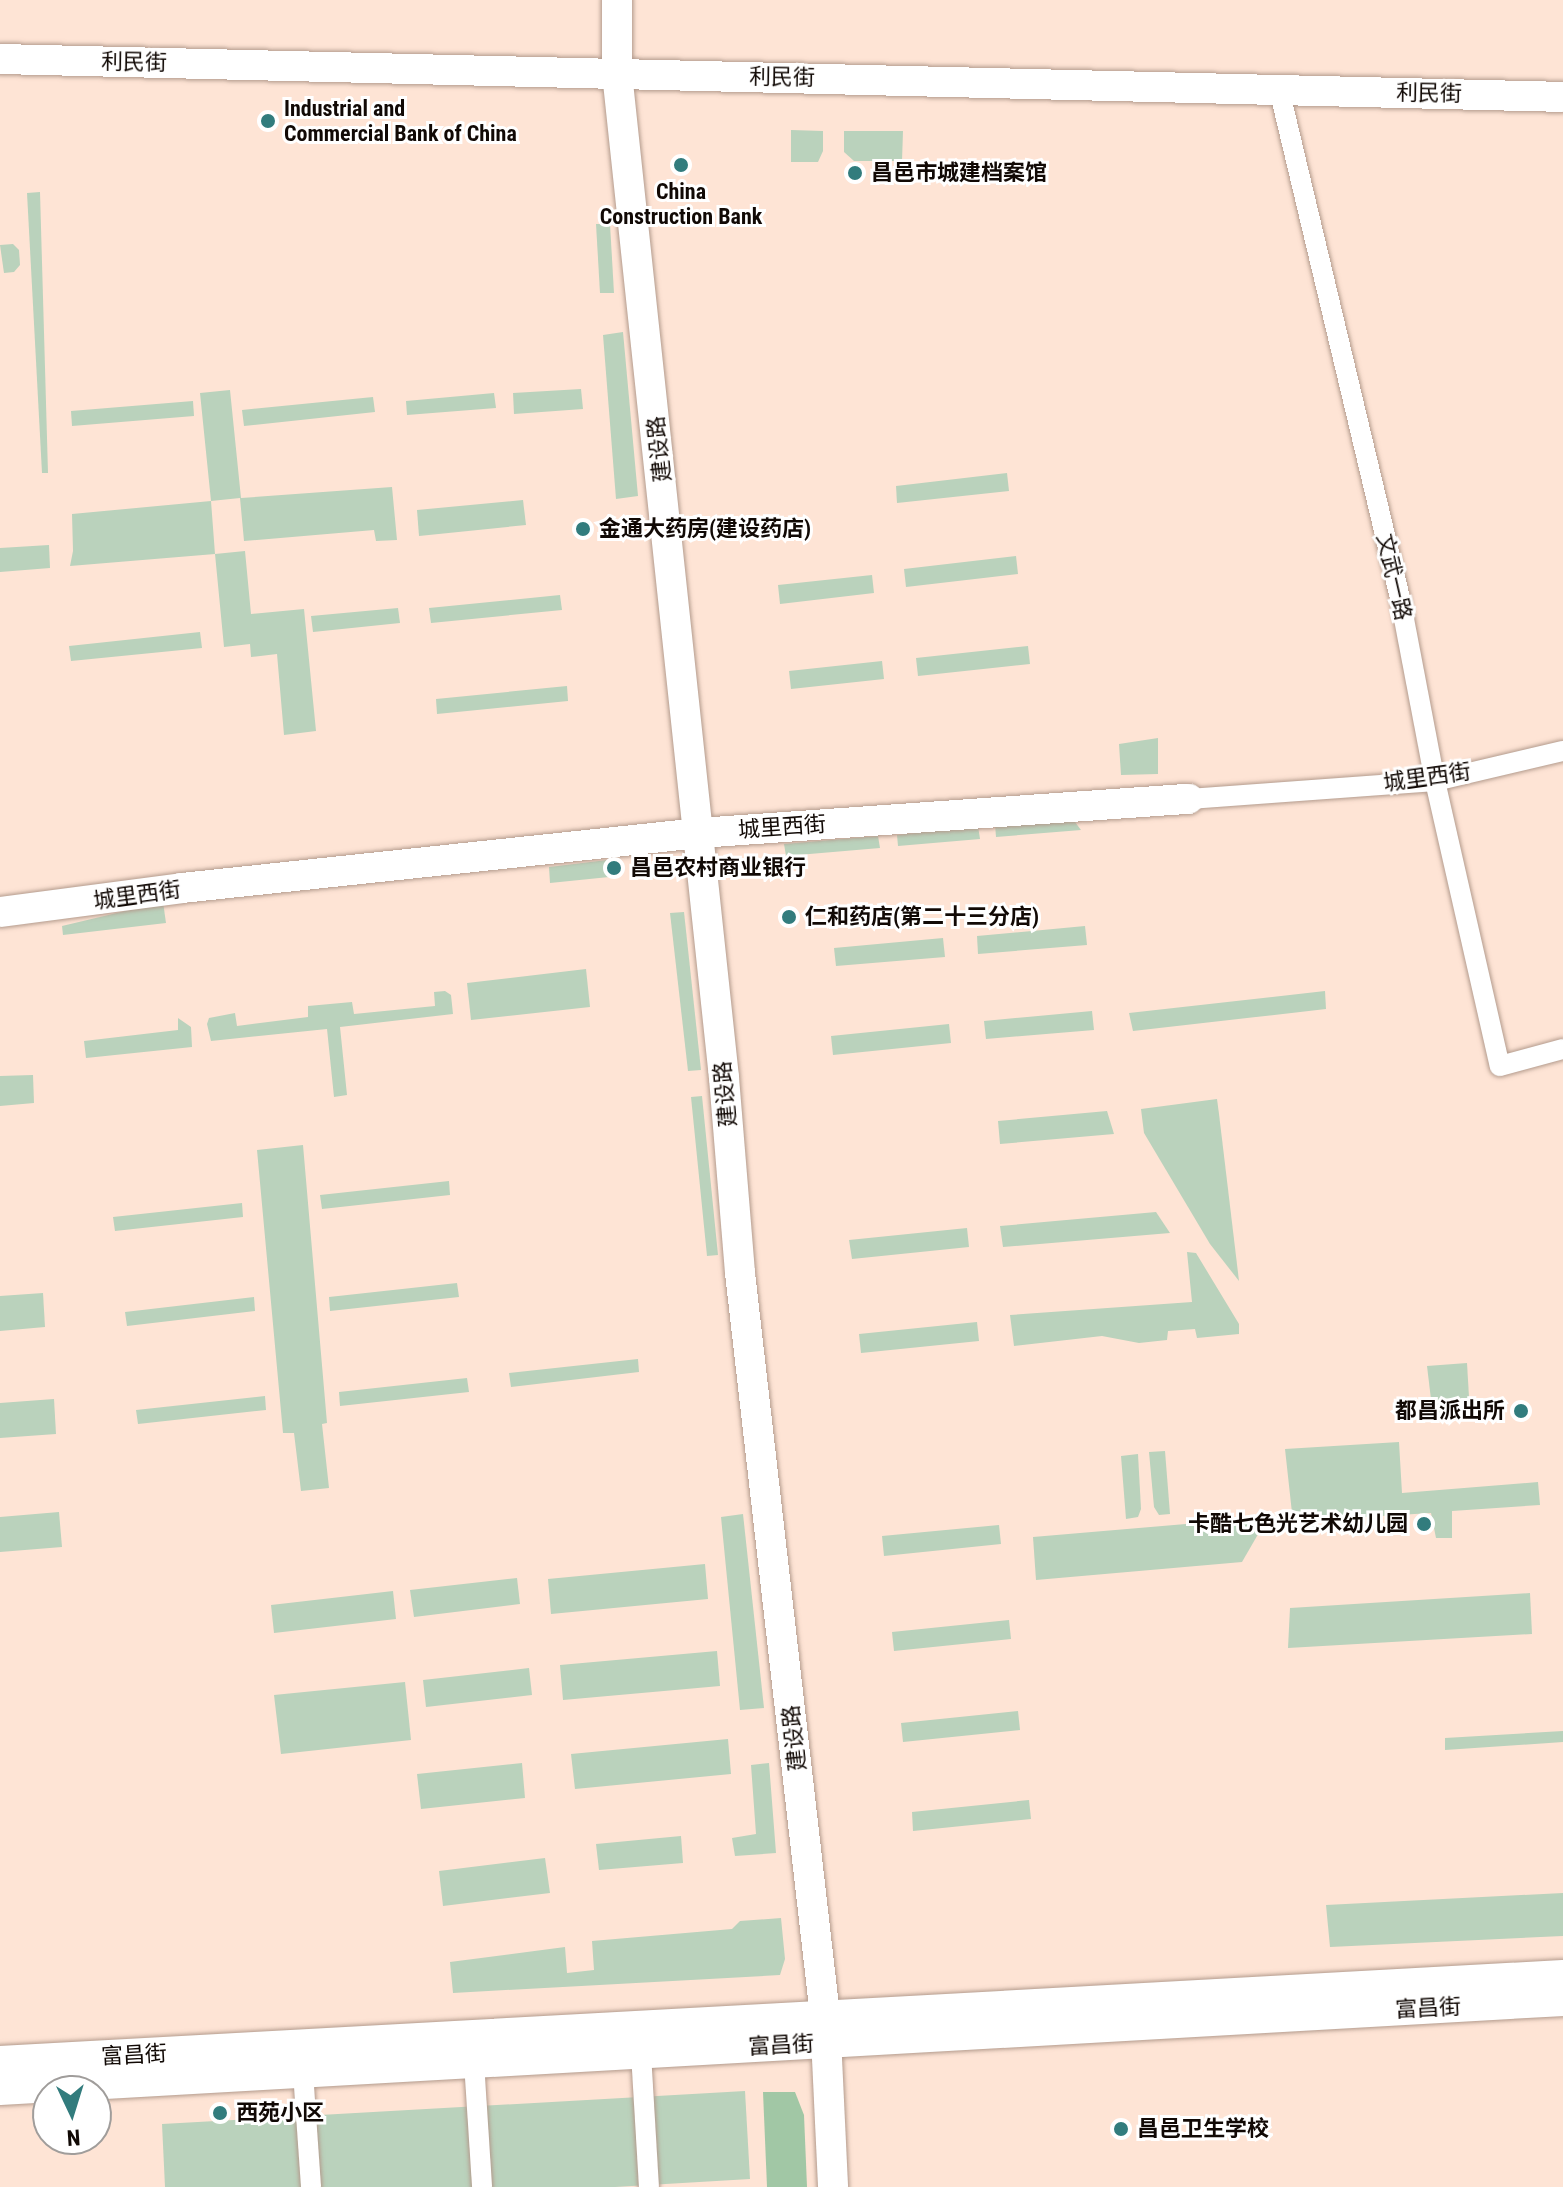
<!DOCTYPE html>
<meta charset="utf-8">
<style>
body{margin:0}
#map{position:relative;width:1563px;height:2187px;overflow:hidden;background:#fee4d5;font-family:"Roboto Condensed","Noto Sans SC",sans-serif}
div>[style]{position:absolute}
.green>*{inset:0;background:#bad2bc}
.forest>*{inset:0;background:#a1c7a5}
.roads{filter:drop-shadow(0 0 2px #b39b8d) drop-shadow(0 0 2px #b39b8d)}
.street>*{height:20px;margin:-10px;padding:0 10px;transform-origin:10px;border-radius:10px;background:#fff}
.secondary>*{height:30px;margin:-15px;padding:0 15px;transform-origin:15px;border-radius:15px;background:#fff}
.primary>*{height:32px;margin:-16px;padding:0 16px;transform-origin:16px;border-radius:16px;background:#fff}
.dots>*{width:22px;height:22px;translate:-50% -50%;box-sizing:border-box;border:4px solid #fff;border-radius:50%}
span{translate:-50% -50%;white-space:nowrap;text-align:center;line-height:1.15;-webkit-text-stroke:6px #fff;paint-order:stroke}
.street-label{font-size:22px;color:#110905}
.poi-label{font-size:22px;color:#110905;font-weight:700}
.left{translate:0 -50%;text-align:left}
.right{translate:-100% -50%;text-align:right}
.north{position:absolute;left:32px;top:2075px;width:80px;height:80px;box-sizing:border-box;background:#fff;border:2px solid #a09d9b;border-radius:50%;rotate:176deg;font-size:22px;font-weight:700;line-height:32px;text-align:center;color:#110905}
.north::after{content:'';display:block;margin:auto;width:28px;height:36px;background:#327c7d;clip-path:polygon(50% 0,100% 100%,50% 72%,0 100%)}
</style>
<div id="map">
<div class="green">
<i style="clip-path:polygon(791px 130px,823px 131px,823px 151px,818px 162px,791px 162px)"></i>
<i style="clip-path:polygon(844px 131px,903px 131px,902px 161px,854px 161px,844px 152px)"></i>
<i style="clip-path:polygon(40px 192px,48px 473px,42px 473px,27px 193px)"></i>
<i style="clip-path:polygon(596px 224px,610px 224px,614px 293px,600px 293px)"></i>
<i style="clip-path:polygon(13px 244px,19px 250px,20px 265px,14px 272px,4px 273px,0 245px)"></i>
<i style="clip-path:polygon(623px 332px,638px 496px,616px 499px,603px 335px)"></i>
<i style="clip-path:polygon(581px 389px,583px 409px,514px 414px,513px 393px)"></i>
<i style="clip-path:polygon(230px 390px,241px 498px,392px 487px,397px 540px,376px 541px,374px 530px,244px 541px,240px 498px,211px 501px,215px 554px,245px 551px,251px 614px,304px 609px,316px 731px,284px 735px,277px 654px,251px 657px,250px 644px,224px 647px,215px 554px,70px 566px,73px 551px,72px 514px,211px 501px,200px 393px)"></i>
<i style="clip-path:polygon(494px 393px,496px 408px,407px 415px,406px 401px)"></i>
<i style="clip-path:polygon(373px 397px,375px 412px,244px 426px,242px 410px)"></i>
<i style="clip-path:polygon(193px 401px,194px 416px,72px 426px,71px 411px)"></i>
<i style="clip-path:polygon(1007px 473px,1009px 491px,897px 503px,896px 486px)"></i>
<i style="clip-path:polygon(523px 500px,526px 525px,419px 536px,417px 510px)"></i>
<i style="clip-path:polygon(49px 545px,50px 568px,0 572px,0 548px)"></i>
<i style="clip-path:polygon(1016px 556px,1018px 574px,906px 587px,904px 569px)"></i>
<i style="clip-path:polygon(872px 575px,874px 593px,780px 604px,778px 585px)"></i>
<i style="clip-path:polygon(560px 595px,562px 610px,431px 623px,429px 608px)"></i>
<i style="clip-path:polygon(398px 608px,400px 623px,313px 632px,311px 616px)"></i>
<i style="clip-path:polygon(200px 632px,202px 648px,71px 661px,69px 646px)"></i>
<i style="clip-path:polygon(1028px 646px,1030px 664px,918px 676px,916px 658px)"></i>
<i style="clip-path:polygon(882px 661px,884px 679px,791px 689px,789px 671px)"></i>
<i style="clip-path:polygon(567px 686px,568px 701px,437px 714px,436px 699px)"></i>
<i style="clip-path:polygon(1158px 738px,1158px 774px,1121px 775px,1119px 744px)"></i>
<i style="clip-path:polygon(1072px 818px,1081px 830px,996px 837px,995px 824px)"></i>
<i style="clip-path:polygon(978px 826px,980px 839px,898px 846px,897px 835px)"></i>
<i style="clip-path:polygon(878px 836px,880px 848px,786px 856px,784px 844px)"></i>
<i style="clip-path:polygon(607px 860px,609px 877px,550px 883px,549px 867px)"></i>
<i style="clip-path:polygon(163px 902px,166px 923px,63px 935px,62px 926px)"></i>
<i style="clip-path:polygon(684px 912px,701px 1070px,688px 1071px,670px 913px)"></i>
<i style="clip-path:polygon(1085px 926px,1087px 945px,978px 954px,977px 936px)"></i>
<i style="clip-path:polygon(943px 938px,945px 957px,836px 966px,834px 948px)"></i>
<i style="clip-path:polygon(586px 969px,590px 1007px,471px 1020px,467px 983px)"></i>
<i style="clip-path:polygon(445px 991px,451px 995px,453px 1014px,340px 1027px,347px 1095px,334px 1097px,327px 1029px,211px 1041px,207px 1024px,209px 1018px,235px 1013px,237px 1026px,308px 1017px,308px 1006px,352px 1002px,354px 1014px,435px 1006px,434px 992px)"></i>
<i style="clip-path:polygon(1325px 991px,1326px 1009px,1133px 1031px,1129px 1013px)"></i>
<i style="clip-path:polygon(1092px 1011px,1094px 1030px,986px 1039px,984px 1021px)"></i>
<i style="clip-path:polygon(178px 1018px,191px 1027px,192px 1047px,86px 1058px,84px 1041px,178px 1030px)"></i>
<i style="clip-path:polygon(949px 1024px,951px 1043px,833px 1055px,831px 1036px)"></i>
<i style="clip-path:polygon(33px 1075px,34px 1103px,0 1106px,0 1076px)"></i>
<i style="clip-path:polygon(702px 1096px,718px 1255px,707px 1256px,691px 1097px)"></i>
<i style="clip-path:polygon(1217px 1099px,1219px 1114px,1239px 1281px,1210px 1244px,1144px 1133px,1141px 1109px)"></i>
<i style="clip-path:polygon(1107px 1111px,1114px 1134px,1000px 1144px,998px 1121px)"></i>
<i style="clip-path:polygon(303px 1145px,327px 1423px,322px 1424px,329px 1488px,301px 1491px,294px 1433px,283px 1433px,257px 1150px)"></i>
<i style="clip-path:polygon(449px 1181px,450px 1195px,322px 1209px,320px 1195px)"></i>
<i style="clip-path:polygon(242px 1203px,243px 1217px,115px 1231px,113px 1217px)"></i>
<i style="clip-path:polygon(1156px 1212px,1170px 1233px,1003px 1247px,1000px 1226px)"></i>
<i style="clip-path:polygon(967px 1228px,969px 1247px,852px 1259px,849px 1240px)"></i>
<i style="clip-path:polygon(1187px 1252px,1196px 1253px,1239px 1324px,1239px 1334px,1197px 1338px,1195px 1329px,1168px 1331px,1167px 1340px,1139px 1343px,1102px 1336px,1014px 1346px,1010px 1315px,1192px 1302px)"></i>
<i style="clip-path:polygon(457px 1283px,459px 1297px,330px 1311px,329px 1297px)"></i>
<i style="clip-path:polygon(43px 1293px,45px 1327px,0 1331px,0 1296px)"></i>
<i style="clip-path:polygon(254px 1297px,255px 1311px,127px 1326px,125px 1312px)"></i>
<i style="clip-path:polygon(977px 1322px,979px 1341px,861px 1353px,859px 1334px)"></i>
<i style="clip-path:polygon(638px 1359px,639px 1372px,511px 1387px,509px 1373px)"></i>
<i style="clip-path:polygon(1467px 1363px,1470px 1414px,1433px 1416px,1427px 1366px)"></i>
<i style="clip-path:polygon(467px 1378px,469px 1392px,340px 1406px,339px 1392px)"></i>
<i style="clip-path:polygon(265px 1396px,266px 1410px,138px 1424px,136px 1410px)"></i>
<i style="clip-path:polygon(54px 1399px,56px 1434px,0 1438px,0 1403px)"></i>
<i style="clip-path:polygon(1399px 1442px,1402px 1493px,1538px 1482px,1540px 1505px,1452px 1511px,1452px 1538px,1436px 1538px,1431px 1513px,1317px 1520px,1317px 1531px,1294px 1531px,1285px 1449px)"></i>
<i style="clip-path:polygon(1165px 1451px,1170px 1514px,1159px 1515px,1154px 1507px,1149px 1452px)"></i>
<i style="clip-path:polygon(1138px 1454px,1141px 1509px,1138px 1517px,1126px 1519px,1121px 1456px)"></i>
<i style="clip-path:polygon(59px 1512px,62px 1547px,0 1552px,0 1517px)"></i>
<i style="clip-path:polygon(743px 1514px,764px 1708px,740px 1710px,721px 1517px)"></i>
<i style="clip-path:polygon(1268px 1517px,1242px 1562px,1036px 1580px,1033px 1537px)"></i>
<i style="clip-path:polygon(999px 1525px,1001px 1544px,884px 1556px,882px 1536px)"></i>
<i style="clip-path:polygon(705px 1564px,708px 1599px,551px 1614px,548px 1579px)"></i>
<i style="clip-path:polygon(517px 1578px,520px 1604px,414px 1617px,410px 1590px)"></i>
<i style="clip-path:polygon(393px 1591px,396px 1619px,274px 1633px,271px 1605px)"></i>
<i style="clip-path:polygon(1530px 1593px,1532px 1634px,1288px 1648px,1290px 1608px)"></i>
<i style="clip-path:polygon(1009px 1620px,1011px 1639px,894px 1651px,892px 1632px)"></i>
<i style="clip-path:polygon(717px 1651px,720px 1686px,563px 1700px,560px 1665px)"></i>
<i style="clip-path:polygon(529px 1668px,532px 1695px,426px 1707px,423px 1680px)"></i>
<i style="clip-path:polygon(405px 1682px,411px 1740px,281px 1754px,274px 1695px)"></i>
<i style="clip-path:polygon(1018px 1711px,1020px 1730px,903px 1742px,901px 1723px)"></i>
<i style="clip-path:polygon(1563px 1731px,1563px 1742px,1445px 1750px,1445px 1738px)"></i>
<i style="clip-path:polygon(728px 1739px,731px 1774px,575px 1789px,571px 1754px)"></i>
<i style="clip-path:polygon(522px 1763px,525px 1798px,421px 1809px,417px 1774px)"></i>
<i style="clip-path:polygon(769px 1763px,776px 1853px,735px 1856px,732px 1838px,756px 1834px,751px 1765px)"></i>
<i style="clip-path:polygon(1029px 1800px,1031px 1819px,913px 1831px,912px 1812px)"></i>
<i style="clip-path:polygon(681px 1836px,683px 1863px,599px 1870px,596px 1844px)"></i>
<i style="clip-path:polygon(545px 1858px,550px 1893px,443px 1906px,439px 1871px)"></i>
<i style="clip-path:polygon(1563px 1893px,1563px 1936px,1330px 1947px,1326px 1905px)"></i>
<i style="clip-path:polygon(781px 1918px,785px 1959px,780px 1975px,453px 1993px,450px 1962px,565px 1947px,567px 1973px,594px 1970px,592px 1941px,732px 1929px,740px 1921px)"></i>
<i style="clip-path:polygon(745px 2091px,750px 2179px,615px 2187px,165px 2187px,162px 2124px)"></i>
</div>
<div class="forest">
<i style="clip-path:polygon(763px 2092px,795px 2092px,804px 2115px,807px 2187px,767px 2187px)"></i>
</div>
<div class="roads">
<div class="street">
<i style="left:1279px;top:89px;width:523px;rotate:76.63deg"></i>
<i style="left:1400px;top:598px;width:186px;rotate:79.2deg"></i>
<i style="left:1435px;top:781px;width:292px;rotate:77.2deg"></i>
<i style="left:1500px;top:1066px;width:65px;rotate:-15.1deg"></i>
<i style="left:1189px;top:799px;width:247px;rotate:-4.2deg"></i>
<i style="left:1435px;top:781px;width:131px;rotate:-13.2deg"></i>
<i style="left:641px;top:2053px;width:134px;rotate:86.6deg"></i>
<i style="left:474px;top:2062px;width:125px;rotate:86.3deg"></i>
<i style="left:303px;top:2072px;width:115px;rotate:86deg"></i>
</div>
<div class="secondary">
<i style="left:617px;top:0;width:73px;rotate:90deg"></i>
<i style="left:617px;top:73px;width:1011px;rotate:83.92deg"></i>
<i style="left:724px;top:1078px;width:196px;rotate:85.3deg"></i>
<i style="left:740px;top:1273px;width:748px;rotate:83.47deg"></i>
<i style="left:825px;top:2016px;width:171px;rotate:87.3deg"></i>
<i style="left:0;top:59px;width:1563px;rotate:1.39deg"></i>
<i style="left:0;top:912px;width:184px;rotate:-7.5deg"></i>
<i style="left:182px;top:888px;width:520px;rotate:-6.07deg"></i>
<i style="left:699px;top:833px;width:491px;rotate:-4deg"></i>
</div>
<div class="primary">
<i style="left:0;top:2062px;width:1565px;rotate:-3.15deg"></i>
<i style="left:0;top:2089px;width:1566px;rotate:-3.26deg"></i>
</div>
</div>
<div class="dots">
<i style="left:268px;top:121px;background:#327c7d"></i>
<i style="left:681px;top:165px;background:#327c7d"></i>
<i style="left:855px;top:173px;background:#327c7d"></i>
<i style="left:583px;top:529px;background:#327c7d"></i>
<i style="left:614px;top:868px;background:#327c7d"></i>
<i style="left:789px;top:917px;background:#327c7d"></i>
<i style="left:1521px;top:1411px;background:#327c7d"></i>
<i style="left:1424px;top:1524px;background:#327c7d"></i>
<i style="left:220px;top:2113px;background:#327c7d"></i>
<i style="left:1121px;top:2129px;background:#327c7d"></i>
</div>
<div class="street-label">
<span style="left:134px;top:62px;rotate:1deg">利民街</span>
<span style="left:782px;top:77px;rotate:1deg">利民街</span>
<span style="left:1429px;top:93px;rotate:1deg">利民街</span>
<span style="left:659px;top:449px;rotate:-96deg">建设路</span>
<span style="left:1394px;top:577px;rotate:77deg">文武一路</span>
<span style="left:1427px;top:777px;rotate:-8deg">城里西街</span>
<span style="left:782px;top:827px;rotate:-4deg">城里西街</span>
<span style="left:137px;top:895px;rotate:-8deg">城里西街</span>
<span style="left:725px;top:1094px;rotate:-95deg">建设路</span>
<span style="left:794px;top:1738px;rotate:-96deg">建设路</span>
<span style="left:1428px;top:2008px;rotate:-3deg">富昌街</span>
<span style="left:781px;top:2045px;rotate:-3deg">富昌街</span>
<span style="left:134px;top:2055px;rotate:-3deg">富昌街</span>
</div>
<div class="poi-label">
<span class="left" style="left:284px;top:121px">Industrial and<br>Commercial Bank of China</span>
<span class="left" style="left:871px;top:173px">昌邑市城建档案馆</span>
<span style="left:681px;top:204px">China<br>Construction Bank</span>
<span class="left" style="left:599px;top:529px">金通大药房(建设药店)</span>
<span class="left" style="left:630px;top:868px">昌邑农村商业银行</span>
<span class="left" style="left:805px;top:917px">仁和药店(第二十三分店)</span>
<span class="right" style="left:1505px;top:1411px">都昌派出所</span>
<span class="right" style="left:1408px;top:1524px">卡酷七色光艺术幼儿园</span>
<span class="left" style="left:236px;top:2113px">西苑小区</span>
<span class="left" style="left:1137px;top:2129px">昌邑卫生学校</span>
</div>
<div class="north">N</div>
</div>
